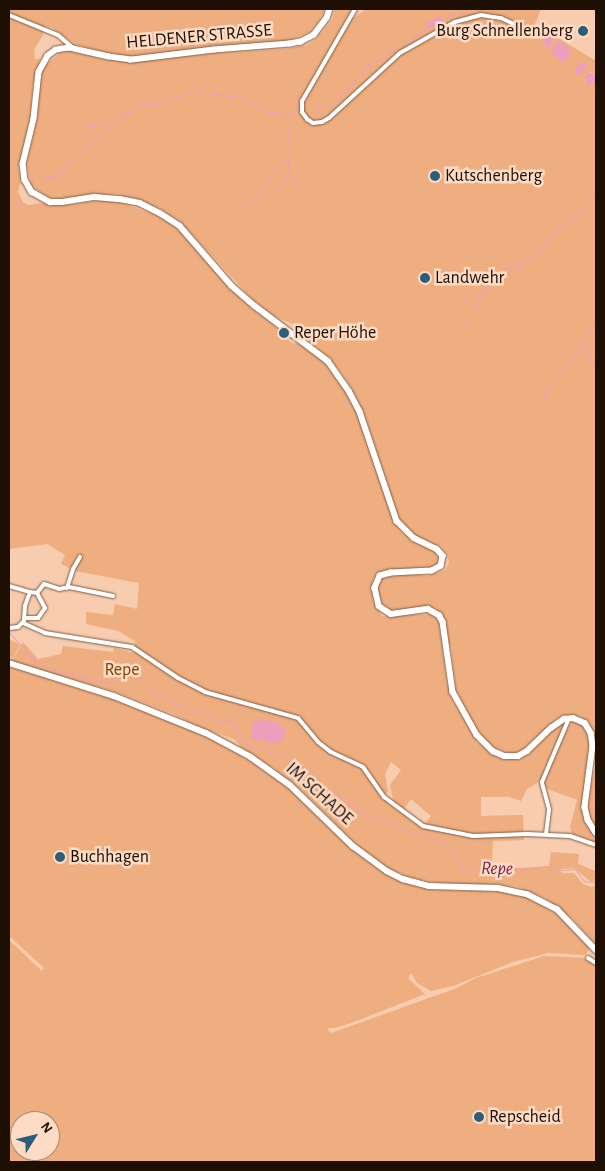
<!DOCTYPE html>
<meta charset="utf-8">
<style>
body{margin:0}
#map{position:relative;width:605px;height:1171px;overflow:hidden;background:#f7ccaf;font-family:"Alegreya Sans",sans-serif}
div>[style]{position:absolute}
.green>*{inset:0;background:#eeae80}
.water>*{inset:0;background:#ed9ebb}
.round{border-radius:50%}
.stream>*{height:1px;margin:-0.5px;padding:0 0.5px;transform-origin:0.5px;border-radius:0.5px;background:#ed9ebb}
.roads{filter:drop-shadow(0 0 1px #825c42) drop-shadow(0 0 1px #825c42)}
.street>*{height:4px;margin:-2px;padding:0 2px;transform-origin:2px;border-radius:2px;background:#fff}
.secondary>*{height:5.5px;margin:-2.75px;padding:0 2.75px;transform-origin:2.75px;border-radius:2.75px;background:#fff}
.dots>*{width:14px;height:14px;translate:-50% -50%;box-sizing:border-box;border:2px solid #fedbc4;border-radius:50%}
span{translate:-50% -50%;white-space:nowrap;text-align:center;line-height:1.15;-webkit-text-stroke:5px #fedbc4;paint-order:stroke}
.poi-label{font-size:18px;color:#1e0f05}
.right{translate:-100% -50%;text-align:right}
.left{translate:0 -50%;text-align:left}
.street-label{font-size:18px;color:#1e0f05}
.park-label{font-size:18px;color:#7f430a}
.water-label{font-size:19px;color:#7a1f4a;font-style:italic}
.frame{position:absolute;inset:0;border:10px solid #1e0f05;pointer-events:none}
.north{position:absolute;left:10px;top:1111px;width:50px;height:50px;box-sizing:border-box;background:#fedbc4;border:1px solid #a48978;border-radius:50%;rotate:54deg;font-size:14px;font-weight:700;line-height:20px;text-align:center;color:#1e0f05}
.north::after{content:'';display:block;margin:auto;width:18px;height:22px;background:#2a5e7a;clip-path:polygon(50% 0,100% 100%,50% 72%,0 100%)}
</style>
<div id="map">
<div class="green">
<i style="clip-path:polygon(evenodd,9px 9px,325px 9px,317px 24px,309px 32px,296px 38px,273px 44px,211px 47px,138px 57px,110px 54px,75px 44px,51px 27px,44px 26px,43px 35px,34px 50px,35px 59px,40px 59px,33px 82px,30px 118px,18px 168px,21px 181px,18px 192px,23px 202px,28px 205px,42px 203px,70px 205px,100px 200px,120px 202px,163px 218px,178px 229px,231px 289px,249px 306px,276px 327px,291px 343px,300px 344px,319px 357px,337px 376px,352px 402px,364px 431px,395px 523px,402px 533px,434px 551px,440px 560px,437px 565px,431px 569px,386px 571px,374px 577px,372px 585px,373px 601px,382px 616px,433px 614px,438px 618px,447px 684px,451px 698px,478px 743px,498px 757px,519px 760px,527px 755px,552px 728px,566px 722px,540px 781px,527px 789px,521px 801px,509px 797px,481px 797px,481px 816px,523px 815px,524px 840px,493px 841px,492px 865px,520px 868px,549px 866px,551px 852px,579px 854px,578px 864px,596px 871px,596px 881px,591px 882px,574px 868px,559px 869px,562px 873px,574px 873px,583px 884px,592px 887px,596px 885px,596px 945px,572px 918px,545px 898px,518px 887px,497px 884px,442px 884px,412px 878px,390px 869px,372px 858px,352px 840px,300px 789px,274px 768px,242px 748px,234px 739px,203px 729px,173px 714px,113px 691px,9px 661px,9px 657px,13px 659px,23px 642px,38px 659px,61px 654px,63px 646px,113px 652px,114px 648px,134px 653px,135px 641px,118px 631px,86px 624px,86px 612px,113px 615px,115px 604px,137px 609px,139px 583px,75px 571px,61px 564px,65px 555px,47px 544px,9px 549px,9px 9px,391px 762px,401px 770px,390px 785px,394px 804px,403px 810px,411px 799px,431px 816px,423px 827px,394px 808px,384px 797px,388px 791px,385px 774px,391px 762px)"></i>
<i style="clip-path:polygon(335px 9px,353px 9px,349px 16px,352px 19px,366px 9px,541px 9px,535px 24px,596px 61px,596px 74px,590px 72px,584px 80px,592px 85px,596px 81px,596px 739px,589px 722px,581px 717px,571px 715px,564px 715px,555px 720px,520px 752px,509px 753px,488px 745px,466px 712px,456px 689px,451px 646px,447px 645px,444px 616px,434px 607px,396px 612px,383px 606px,379px 600px,377px 591px,379px 582px,383px 578px,407px 574px,428px 576px,445px 570px,449px 563px,447px 554px,442px 547px,418px 537px,406px 528px,399px 518px,365px 416px,351px 387px,337px 367px,325px 354px,302px 336px,304px 333px,309px 336px,311px 332px,274px 316px,252px 299px,180px 221px,159px 208px,117px 194px,59px 199px,47px 197px,31px 185px,27px 163px,37px 119px,41px 75px,44px 66px,60px 53px,70px 51px,106px 60px,136px 62px,198px 54px,286px 49px,307px 45px,316px 39px,332px 20px)"></i>
<i style="clip-path:polygon(9px 639px,20px 645px,13px 658px,9px 656px)"></i>
<i style="clip-path:polygon(evenodd,9px 667px,123px 702px,182px 725px,238px 753px,260px 766px,290px 789px,352px 850px,393px 879px,430px 890px,507px 892px,524px 895px,565px 919px,590px 948px,585px 955px,548px 953px,513px 962px,453px 986px,431px 991px,417px 983px,412px 974px,409px 975px,409px 979px,425px 994px,354px 1022px,335px 1028px,327px 1028px,330px 1033px,334px 1032px,457px 988px,476px 978px,544px 956px,588px 958px,596px 964px,596px 1162px,9px 1162px,9px 980px,12px 981px,9px 980px,9px 940px,41px 970px,40px 973px,44px 968px,9px 936px,9px 667px,20px 1121px,50px 1121px,50px 1151px,20px 1151px,20px 1121px)"></i>
<i style="clip-path:polygon(573px 721px,584px 725px,590px 736px,591px 747px,582px 803px,584px 816px,588px 827px,596px 836px,596px 843px,572px 834px,570px 827px,577px 800px,545px 788px,545px 780px,564px 735px)"></i>
<i style="clip-path:polygon(596px 767px,596px 830px,589px 816px,587px 807px,591px 783px)"></i>
</div>
<div class="water">
<i style="clip-path:polygon(439px 16px,443px 19px,443px 23px,429px 28px,426px 27px,426px 24px)"></i>
<i style="clip-path:polygon(546px 35px,554px 38px,549px 49px,542px 42px)"></i>
<i style="clip-path:polygon(557px 41px,568px 46px,571px 52px,570px 57px,562px 63px,551px 52px)"></i>
<i style="clip-path:polygon(582px 61px,587px 68px,577px 76px,574px 71px)"></i>
<i class="round" style="left:585px;top:73px;width:12px;height:12px"></i>
<i style="clip-path:polygon(260px 720px,276px 722px,286px 730px,284px 738px,277px 743px,271px 744px,264px 740px,255px 741px,251px 737px,253px 722px)"></i>
</div>
<div class="stream">
<i style="left:448px;top:16px;width:16px;rotate:-15deg"></i>
<i style="left:535px;top:26px;width:16px;rotate:60deg"></i>
<i style="left:402px;top:45px;width:30px;rotate:-34deg"></i>
<i style="left:311px;top:105px;width:18px;rotate:6deg"></i>
<i style="left:329px;top:107px;width:3px;rotate:-18deg"></i>
<i style="left:332px;top:106px;width:55px;rotate:-47.9deg"></i>
<i style="left:369px;top:65px;width:30px;rotate:-30deg"></i>
<i style="left:287px;top:116px;width:24px;rotate:88deg"></i>
<i style="left:81px;top:121px;width:1px;rotate:45deg"></i>
<i style="left:87px;top:126px;width:7px"></i>
<i style="left:87px;top:136px;width:13px;rotate:-51deg"></i>
<i style="left:95px;top:126px;width:22px;rotate:-32deg"></i>
<i style="left:114px;top:114px;width:16px;rotate:-7deg"></i>
<i style="left:77px;top:153px;width:31px;rotate:-36deg"></i>
<i style="left:102px;top:135px;width:12px;rotate:-48deg"></i>
<i style="left:110px;top:126px;width:39px;rotate:-35deg"></i>
<i style="left:142px;top:104px;width:12px"></i>
<i style="left:154px;top:104px;width:40px;rotate:-18.9deg"></i>
<i style="left:192px;top:91px;width:47px;rotate:7.3deg"></i>
<i style="left:239px;top:97px;width:34px;rotate:27deg"></i>
<i style="left:269px;top:112px;width:8px"></i>
<i style="left:277px;top:112px;width:8px;rotate:23deg"></i>
<i style="left:284px;top:115px;width:11px;rotate:-15deg"></i>
<i style="left:295px;top:112px;width:4px;rotate:-90deg"></i>
<i style="left:295px;top:108px;width:5px"></i>
<i style="left:290px;top:175px;width:14px;rotate:60deg"></i>
<i style="left:43px;top:177px;width:12px;rotate:-5deg"></i>
<i style="left:41px;top:182px;width:20px;rotate:-24deg"></i>
<i style="left:59px;top:174px;width:19px;rotate:-47deg"></i>
<i style="left:276px;top:197px;width:7px;rotate:-74deg"></i>
<i style="left:278px;top:190px;width:20px;rotate:-57deg"></i>
<i style="left:289px;top:173px;width:14px;rotate:-94deg"></i>
<i style="left:16px;top:206px;width:6px;rotate:-45deg"></i>
<i style="left:238px;top:210px;width:32px;rotate:-35deg"></i>
<i style="left:264px;top:192px;width:22px;rotate:-69deg"></i>
<i style="left:272px;top:171px;width:20px;rotate:-37deg"></i>
<i style="left:288px;top:159px;width:11px;rotate:-80deg"></i>
<i style="left:518px;top:272px;width:9px;rotate:-90deg"></i>
<i style="left:472px;top:298px;width:13px;rotate:-32deg"></i>
<i style="left:461px;top:302px;width:5px"></i>
<i style="left:472px;top:311px;width:42px;rotate:-56.7deg"></i>
<i style="left:495px;top:276px;width:14px;rotate:-36deg"></i>
<i style="left:506px;top:268px;width:35px;rotate:-25deg"></i>
<i style="left:538px;top:253px;width:23px;rotate:-52deg"></i>
<i style="left:552px;top:235px;width:38px;rotate:-40deg"></i>
<i style="left:581px;top:211px;width:23px;rotate:-49deg"></i>
<i style="left:466px;top:324px;width:7px;rotate:-63deg"></i>
<i style="left:596px;top:370px;width:29px;rotate:-117deg"></i>
<i style="left:583px;top:344px;width:29px;rotate:-63deg"></i>
<i style="left:556px;top:378px;width:41px;rotate:-50.9deg"></i>
<i style="left:540px;top:397px;width:6px;rotate:-31deg"></i>
<i style="left:545px;top:394px;width:13px;rotate:-61deg"></i>
<i style="left:543px;top:402px;width:8px;rotate:-76deg"></i>
<i style="left:9px;top:632px;width:43px;rotate:48.8deg"></i>
<i style="left:37px;top:664px;width:18px;rotate:19deg"></i>
<i style="left:54px;top:670px;width:57px;rotate:13.1deg"></i>
<i style="left:110px;top:683px;width:13px;rotate:-18deg"></i>
<i style="left:122px;top:679px;width:10px;rotate:-45deg"></i>
<i style="left:129px;top:672px;width:8px;rotate:-7deg"></i>
<i style="left:137px;top:671px;width:11px;rotate:63deg"></i>
<i style="left:142px;top:681px;width:16px;rotate:43deg"></i>
<i style="left:154px;top:692px;width:26px;rotate:28deg"></i>
<i style="left:177px;top:704px;width:49px;rotate:21.4deg"></i>
<i style="left:223px;top:722px;width:4px;rotate:-27deg"></i>
<i style="left:227px;top:720px;width:13px;rotate:32deg"></i>
<i style="left:238px;top:727px;width:7px;rotate:106deg"></i>
<i style="left:236px;top:734px;width:17px;rotate:40deg"></i>
<i style="left:249px;top:745px;width:44px;rotate:18.4deg"></i>
<i style="left:291px;top:759px;width:25px;rotate:32deg"></i>
<i style="left:312px;top:772px;width:17px;rotate:50deg"></i>
<i style="left:323px;top:785px;width:60px;rotate:35.5deg"></i>
<i style="left:372px;top:820px;width:11px;rotate:-10deg"></i>
<i style="left:383px;top:818px;width:27px;rotate:28deg"></i>
<i style="left:407px;top:831px;width:18px;rotate:16deg"></i>
<i style="left:424px;top:836px;width:11px;rotate:27deg"></i>
<i style="left:434px;top:841px;width:10px;rotate:6deg"></i>
<i style="left:444px;top:842px;width:21px;rotate:51deg"></i>
<i style="left:457px;top:858px;width:14px;rotate:65deg"></i>
<i style="left:463px;top:871px;width:14px;rotate:-17deg"></i>
<i style="left:476px;top:867px;width:27px"></i>
<i style="left:503px;top:867px;width:18px;rotate:9deg"></i>
<i style="left:521px;top:870px;width:26px;rotate:-7deg"></i>
<i style="left:547px;top:867px;width:11px;rotate:15deg"></i>
<i style="left:558px;top:870px;width:17px;rotate:-3deg"></i>
<i style="left:575px;top:869px;width:15px;rotate:53deg"></i>
<i style="left:584px;top:881px;width:12px;rotate:9deg"></i>
</div>
<div class="roads">
<div class="street">
<i style="left:355px;top:9px;width:106px;rotate:119.9deg"></i>
<i style="left:302px;top:101px;width:11px;rotate:90deg"></i>
<i style="left:302px;top:112px;width:9px;rotate:54deg"></i>
<i style="left:307px;top:119px;width:7px;rotate:34deg"></i>
<i style="left:313px;top:123px;width:9px;rotate:-6deg"></i>
<i style="left:322px;top:122px;width:8px;rotate:-30deg"></i>
<i style="left:329px;top:118px;width:96px;rotate:-42.5deg"></i>
<i style="left:400px;top:53px;width:63px;rotate:-29.4deg"></i>
<i style="left:455px;top:22px;width:27px;rotate:-15deg"></i>
<i style="left:481px;top:15px;width:20px;rotate:9deg"></i>
<i style="left:501px;top:18px;width:29px;rotate:25deg"></i>
<i style="left:9px;top:15px;width:53px;rotate:22.2deg"></i>
<i style="left:58px;top:35px;width:20px;rotate:41deg"></i>
<i style="left:9px;top:586px;width:22px;rotate:16deg"></i>
<i style="left:30px;top:592px;width:15px;rotate:110deg"></i>
<i style="left:25px;top:606px;width:15px;rotate:94deg"></i>
<i style="left:24px;top:621px;width:8px;rotate:135deg"></i>
<i style="left:18px;top:627px;width:9px;rotate:174deg"></i>
<i style="left:67px;top:588px;width:20px;rotate:-72deg"></i>
<i style="left:73px;top:569px;width:14px;rotate:-60deg"></i>
<i style="left:37px;top:593px;width:11px;rotate:-52deg"></i>
<i style="left:44px;top:584px;width:16px;rotate:18deg"></i>
<i style="left:59px;top:589px;width:10px;rotate:-11deg"></i>
<i style="left:69px;top:587px;width:45px;rotate:11.6deg"></i>
<i style="left:25px;top:618px;width:13px"></i>
<i style="left:38px;top:618px;width:12px;rotate:-55deg"></i>
<i style="left:45px;top:608px;width:17px;rotate:-118deg"></i>
<i style="left:37px;top:593px;width:7px;rotate:-172deg"></i>
<i style="left:23px;top:623px;width:24px;rotate:24deg"></i>
<i style="left:45px;top:633px;width:88px;rotate:9.1deg"></i>
<i style="left:132px;top:647px;width:55px;rotate:34deg"></i>
<i style="left:178px;top:678px;width:30px;rotate:27deg"></i>
<i style="left:205px;top:692px;width:97px;rotate:15.6deg"></i>
<i style="left:298px;top:718px;width:31px;rotate:50deg"></i>
<i style="left:318px;top:742px;width:16px;rotate:38deg"></i>
<i style="left:331px;top:752px;width:35px;rotate:25deg"></i>
<i style="left:363px;top:767px;width:37px;rotate:55deg"></i>
<i style="left:384px;top:797px;width:49px;rotate:36.6deg"></i>
<i style="left:423px;top:826px;width:51px;rotate:11.3deg"></i>
<i style="left:473px;top:836px;width:54px;rotate:-2.1deg"></i>
<i style="left:527px;top:834px;width:43px;rotate:2.7deg"></i>
<i style="left:570px;top:836px;width:28px;rotate:19deg"></i>
<i style="left:546px;top:834px;width:25px;rotate:-83deg"></i>
<i style="left:549px;top:809px;width:28px;rotate:-105deg"></i>
<i style="left:542px;top:782px;width:69px;rotate:-67.1deg"></i>
<i style="left:588px;top:958px;width:9px;rotate:32deg"></i>
</div>
<div class="secondary">
<i style="left:330px;top:9px;width:9px;rotate:108deg"></i>
<i style="left:327px;top:18px;width:21px;rotate:127deg"></i>
<i style="left:314px;top:35px;width:15px;rotate:152deg"></i>
<i style="left:301px;top:42px;width:11px;rotate:170deg"></i>
<i style="left:290px;top:44px;width:76px;rotate:175.5deg"></i>
<i style="left:214px;top:50px;width:84px;rotate:173.1deg"></i>
<i style="left:131px;top:60px;width:22px;rotate:-172deg"></i>
<i style="left:109px;top:57px;width:41px;rotate:-167.3deg"></i>
<i style="left:69px;top:48px;width:13px;rotate:171deg"></i>
<i style="left:56px;top:50px;width:10px;rotate:143deg"></i>
<i style="left:48px;top:56px;width:18px;rotate:119deg"></i>
<i style="left:39px;top:72px;width:47px;rotate:96.1deg"></i>
<i style="left:34px;top:119px;width:46px;rotate:103.7deg"></i>
<i style="left:23px;top:164px;width:16px;rotate:83deg"></i>
<i style="left:25px;top:180px;width:14px;rotate:60deg"></i>
<i style="left:32px;top:192px;width:21px;rotate:29deg"></i>
<i style="left:50px;top:202px;width:12px"></i>
<i style="left:62px;top:202px;width:33px;rotate:-9deg"></i>
<i style="left:95px;top:197px;width:25px;rotate:5deg"></i>
<i style="left:120px;top:199px;width:20px;rotate:11deg"></i>
<i style="left:140px;top:203px;width:22px;rotate:27deg"></i>
<i style="left:160px;top:213px;width:24px;rotate:33deg"></i>
<i style="left:180px;top:226px;width:79px;rotate:49.1deg"></i>
<i style="left:232px;top:286px;width:30px;rotate:41deg"></i>
<i style="left:255px;top:306px;width:91px;rotate:37deg"></i>
<i style="left:328px;top:361px;width:37px;rotate:55deg"></i>
<i style="left:349px;top:391px;width:24px;rotate:62deg"></i>
<i style="left:360px;top:412px;width:115px;rotate:71.3deg"></i>
<i style="left:397px;top:521px;width:24px;rotate:45deg"></i>
<i style="left:414px;top:538px;width:25px;rotate:26deg"></i>
<i style="left:437px;top:549px;width:9px;rotate:49deg"></i>
<i style="left:443px;top:556px;width:10px;rotate:101deg"></i>
<i style="left:441px;top:566px;width:10px;rotate:151deg"></i>
<i style="left:432px;top:571px;width:41px;rotate:177.2deg"></i>
<i style="left:391px;top:573px;width:11px;rotate:165deg"></i>
<i style="left:380px;top:576px;width:13px;rotate:113deg"></i>
<i style="left:375px;top:588px;width:18px;rotate:77deg"></i>
<i style="left:379px;top:606px;width:14px;rotate:34deg"></i>
<i style="left:391px;top:614px;width:37px;rotate:-8deg"></i>
<i style="left:428px;top:609px;width:13px;rotate:29deg"></i>
<i style="left:439px;top:615px;width:8px;rotate:60deg"></i>
<i style="left:443px;top:622px;width:71px;rotate:81.9deg"></i>
<i style="left:453px;top:692px;width:49px;rotate:60.8deg"></i>
<i style="left:477px;top:735px;width:23px;rotate:45deg"></i>
<i style="left:493px;top:751px;width:12px;rotate:24deg"></i>
<i style="left:504px;top:756px;width:14px"></i>
<i style="left:518px;top:756px;width:10px;rotate:-29deg"></i>
<i style="left:527px;top:751px;width:33px;rotate:-44deg"></i>
<i style="left:551px;top:728px;width:16px;rotate:-35deg"></i>
<i style="left:564px;top:719px;width:9px;rotate:-6deg"></i>
<i style="left:573px;top:718px;width:13px;rotate:23deg"></i>
<i style="left:585px;top:723px;width:12px;rotate:59deg"></i>
<i style="left:591px;top:733px;width:13px;rotate:81deg"></i>
<i style="left:593px;top:746px;width:62px;rotate:97.5deg"></i>
<i style="left:585px;top:807px;width:13px;rotate:77deg"></i>
<i style="left:588px;top:820px;width:15px;rotate:58deg"></i>
<i style="left:9px;top:663px;width:110px;rotate:17.4deg"></i>
<i style="left:114px;top:696px;width:99px;rotate:21.9deg"></i>
<i style="left:206px;top:733px;width:51px;rotate:28.1deg"></i>
<i style="left:251px;top:757px;width:48px;rotate:35.7deg"></i>
<i style="left:290px;top:785px;width:88px;rotate:44.1deg"></i>
<i style="left:353px;top:846px;width:42px;rotate:36.3deg"></i>
<i style="left:387px;top:871px;width:18px;rotate:27deg"></i>
<i style="left:403px;top:879px;width:27px;rotate:15deg"></i>
<i style="left:429px;top:886px;width:69px;rotate:1.7deg"></i>
<i style="left:498px;top:888px;width:30px;rotate:12deg"></i>
<i style="left:527px;top:894px;width:34px;rotate:27deg"></i>
<i style="left:557px;top:909px;width:57px;rotate:46.4deg"></i>
</div>
</div>
<div class="dots">
<i style="left:583px;top:31px;background:#2a5e7a"></i>
<i style="left:435px;top:176px;background:#2a5e7a"></i>
<i style="left:425px;top:278px;background:#2a5e7a"></i>
<i style="left:284px;top:333px;background:#2a5e7a"></i>
<i style="left:60px;top:857px;background:#2a5e7a"></i>
<i style="left:479px;top:1117px;background:#2a5e7a"></i>
</div>
<div class="poi-label">
<span class="right" style="left:573px;top:31px">Burg Schnellenberg</span>
<span class="left" style="left:445px;top:176px">Kutschenberg</span>
<span class="left" style="left:435px;top:278px">Landwehr</span>
<span class="left" style="left:294px;top:333px">Reper Höhe</span>
<span class="left" style="left:70px;top:857px">Buchhagen</span>
<span class="left" style="left:489px;top:1117px">Repscheid</span>
</div>
<div class="street-label">
<span style="left:199px;top:37px;rotate:-5deg">HELDENER STRASSE</span>
<span style="left:319px;top:794px;rotate:42deg">IM SCHADE</span>
</div>
<div class="park-label">
<span style="left:122px;top:670px">Repe</span>
</div>
<div class="water-label">
<span style="left:497px;top:869px;rotate:1deg">Repe</span>
</div>
<div class="frame"></div>
<div class="north">N</div>
</div>
